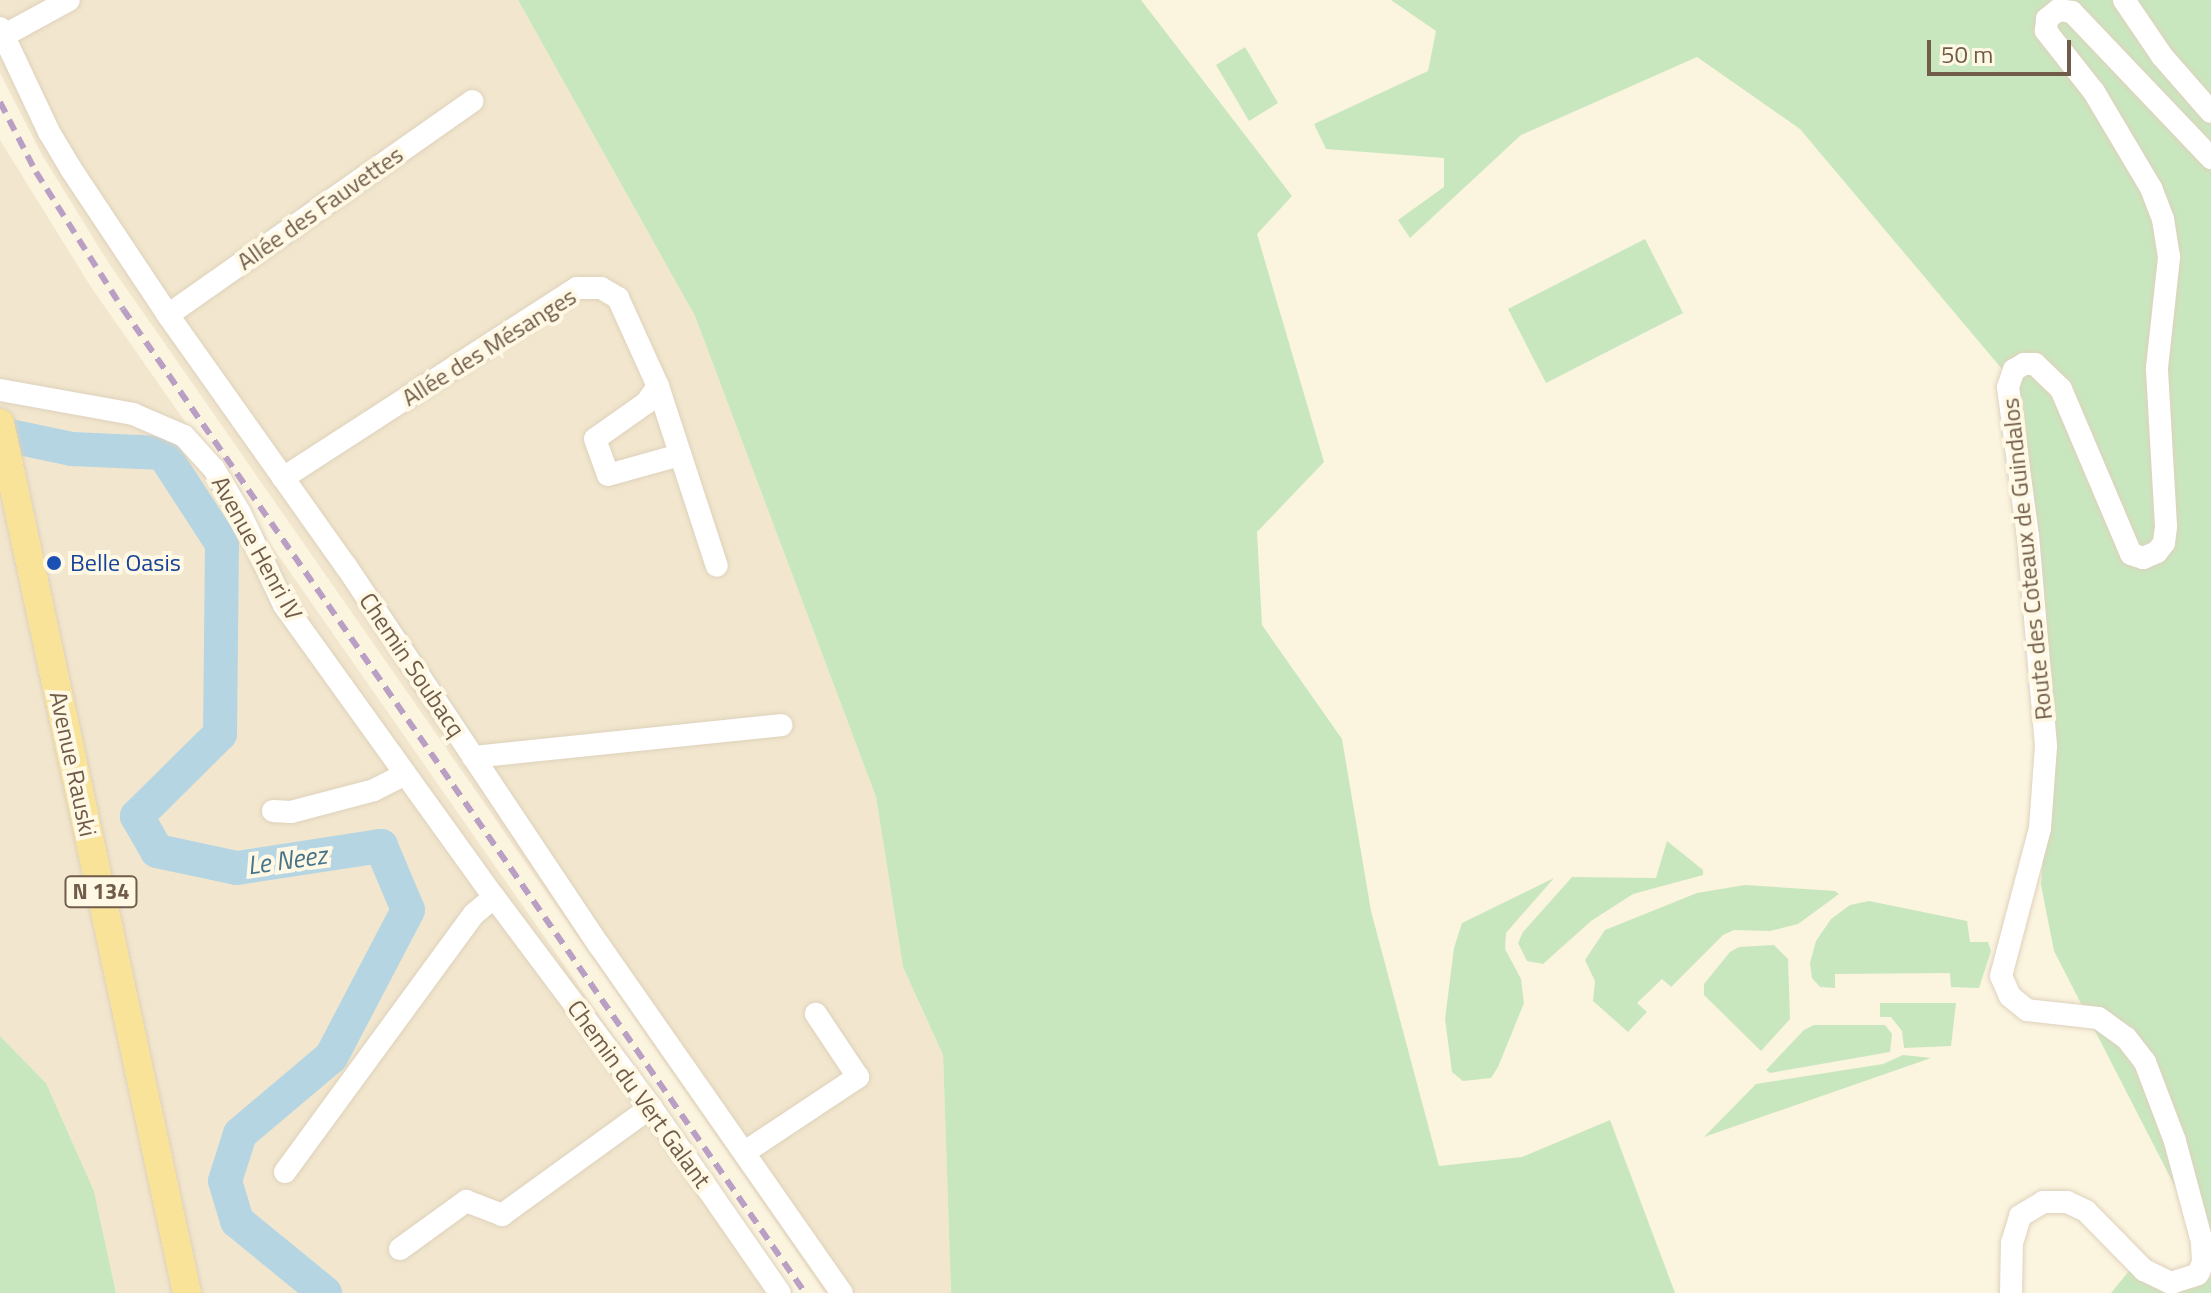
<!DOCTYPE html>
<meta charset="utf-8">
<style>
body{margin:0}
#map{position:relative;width:2211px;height:1293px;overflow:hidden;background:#fbf4df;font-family:"Titillium Web",sans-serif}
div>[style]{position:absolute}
.residential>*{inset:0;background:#f2e7ce}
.green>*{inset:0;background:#c9e7bf}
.river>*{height:34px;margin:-17px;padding:0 17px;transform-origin:17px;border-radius:17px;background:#b5d5e3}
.roads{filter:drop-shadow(0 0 2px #ded1bc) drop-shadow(0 0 2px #ded1bc)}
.minor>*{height:22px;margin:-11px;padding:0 11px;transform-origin:11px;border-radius:11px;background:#fff}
.major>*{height:28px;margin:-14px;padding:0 14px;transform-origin:14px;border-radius:14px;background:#f9e398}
.rail>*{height:6px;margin-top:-3px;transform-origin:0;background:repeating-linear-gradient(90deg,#b89fc3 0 12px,transparent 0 20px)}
.dots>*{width:22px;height:22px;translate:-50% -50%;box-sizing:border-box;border:4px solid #fff8e4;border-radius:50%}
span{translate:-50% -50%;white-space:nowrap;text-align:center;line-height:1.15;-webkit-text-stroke:8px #fff8e4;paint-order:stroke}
.shield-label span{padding:2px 6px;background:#fff8e4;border:2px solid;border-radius:6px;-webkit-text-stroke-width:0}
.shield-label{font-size:22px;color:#705c48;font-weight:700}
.street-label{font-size:24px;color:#705c48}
.transit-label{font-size:24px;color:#164399}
.left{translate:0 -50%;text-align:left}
.water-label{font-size:26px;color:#45748a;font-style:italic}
.scale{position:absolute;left:1927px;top:40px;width:144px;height:36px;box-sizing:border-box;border:4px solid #705c48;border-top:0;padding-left:10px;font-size:24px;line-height:28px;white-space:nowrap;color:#705c48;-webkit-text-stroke:6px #fff8e4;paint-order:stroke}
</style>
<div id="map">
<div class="residential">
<i style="clip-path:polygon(0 0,518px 0,695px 316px,876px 797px,903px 967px,943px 1055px,951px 1293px,825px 1293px,108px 262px,42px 155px,0 73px)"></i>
<i style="clip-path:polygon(0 140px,91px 287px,793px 1293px,116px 1293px,94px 1191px,46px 1083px,0 1036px)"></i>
</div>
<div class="green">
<i style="clip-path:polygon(518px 0,1141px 0,1292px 196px,1257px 234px,1324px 462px,1257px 532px,1262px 625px,1342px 739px,1371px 911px,1439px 1166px,1522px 1157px,1610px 1120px,1675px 1293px,951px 1293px,943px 1055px,903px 967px,876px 797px,695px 316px)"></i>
<i style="clip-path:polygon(1391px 0,2211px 0,2211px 1244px,2184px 1204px,2054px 951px,2041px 885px,2054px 713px,2007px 375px,1800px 129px,1697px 57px,1521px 135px,1410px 238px,1398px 220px,1444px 187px,1444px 158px,1326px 149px,1314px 124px,1428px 71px,1436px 31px)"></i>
<i style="clip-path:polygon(1245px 47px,1278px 103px,1249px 121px,1216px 65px)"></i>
<i style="clip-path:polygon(1645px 239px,1683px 313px,1546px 383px,1508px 309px)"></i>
<i style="clip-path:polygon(1667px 841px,1703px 870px,1703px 875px,1633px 894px,1591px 921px,1543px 964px,1527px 961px,1518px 943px,1523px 932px,1572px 877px,1656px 878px)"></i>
<i style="clip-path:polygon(1554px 878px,1506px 933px,1505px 949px,1521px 979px,1524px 1003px,1498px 1067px,1491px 1078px,1463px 1081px,1452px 1072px,1445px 1019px,1454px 948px,1462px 923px)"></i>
<i style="clip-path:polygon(1745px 885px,1835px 891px,1839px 894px,1798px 924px,1770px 931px,1734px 930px,1723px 935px,1671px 987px,1662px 979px,1637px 1003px,1647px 1012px,1628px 1032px,1593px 1001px,1595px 981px,1585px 960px,1605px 930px,1697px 893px)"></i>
<i style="clip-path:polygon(1869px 901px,1967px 921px,1970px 942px,1988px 942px,1991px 951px,1979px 988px,1951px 987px,1950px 973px,1835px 974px,1835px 988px,1820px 987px,1812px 978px,1810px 963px,1816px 941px,1831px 919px,1850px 905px)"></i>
<i style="clip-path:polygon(1774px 945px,1788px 959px,1790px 1019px,1761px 1051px,1704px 995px,1704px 984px,1730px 952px,1739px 947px)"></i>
<i style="clip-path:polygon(1880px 1003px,1956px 1003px,1951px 1046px,1904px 1048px,1902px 1031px,1891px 1017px,1880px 1017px)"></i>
<i style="clip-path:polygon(1814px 1025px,1885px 1025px,1892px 1034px,1890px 1052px,1770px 1073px,1766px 1070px,1804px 1030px)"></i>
<i style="clip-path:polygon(0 1036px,46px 1083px,94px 1191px,116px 1293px,0 1293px)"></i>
<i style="clip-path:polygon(1903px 1055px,1931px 1058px,1704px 1137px,1756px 1084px,1883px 1064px)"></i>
<i style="clip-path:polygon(2129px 1271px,2194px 1288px,2211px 1277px,2211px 1293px,2111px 1293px)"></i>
</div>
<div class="river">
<i style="left:0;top:434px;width:74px;rotate:11.8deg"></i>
<i style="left:72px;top:449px;width:91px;rotate:2.5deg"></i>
<i style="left:163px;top:453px;width:108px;rotate:57deg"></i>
<i style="left:222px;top:544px;width:190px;rotate:90.6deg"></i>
<i style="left:220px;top:734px;width:117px;rotate:135.3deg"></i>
<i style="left:137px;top:816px;width:40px;rotate:60.3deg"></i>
<i style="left:157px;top:851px;width:82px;rotate:12deg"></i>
<i style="left:237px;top:868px;width:146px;rotate:-8.7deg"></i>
<i style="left:381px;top:846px;width:69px;rotate:67.1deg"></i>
<i style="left:408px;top:910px;width:166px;rotate:117.6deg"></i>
<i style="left:331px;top:1057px;width:119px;rotate:139.8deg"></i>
<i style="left:240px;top:1134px;width:49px;rotate:107.7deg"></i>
<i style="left:225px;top:1181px;width:42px;rotate:73.3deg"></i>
<i style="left:237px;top:1221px;width:114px;rotate:39.3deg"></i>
</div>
<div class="roads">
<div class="minor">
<i style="left:2124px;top:0;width:68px;rotate:55.8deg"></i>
<i style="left:2162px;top:56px;width:74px;rotate:48.8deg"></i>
<i style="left:0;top:28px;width:115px;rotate:64.8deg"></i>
<i style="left:49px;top:132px;width:43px;rotate:59.3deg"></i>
<i style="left:71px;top:169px;width:175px;rotate:56.4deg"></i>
<i style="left:168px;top:315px;width:308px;rotate:54.7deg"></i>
<i style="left:346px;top:566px;width:456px;rotate:56.3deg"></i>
<i style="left:599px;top:945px;width:424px;rotate:55.1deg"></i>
<i style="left:3px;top:36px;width:75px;rotate:-28.6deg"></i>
<i style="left:168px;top:315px;width:372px;rotate:-35.1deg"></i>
<i style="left:658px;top:386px;width:21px;rotate:125deg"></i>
<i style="left:646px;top:403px;width:62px;rotate:144.8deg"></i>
<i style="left:595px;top:439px;width:38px;rotate:70deg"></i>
<i style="left:608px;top:475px;width:75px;rotate:-15.5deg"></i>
<i style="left:0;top:390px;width:135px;rotate:10.2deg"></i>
<i style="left:133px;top:414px;width:56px;rotate:23.3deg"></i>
<i style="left:184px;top:436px;width:45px;rotate:47.7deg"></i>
<i style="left:214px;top:469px;width:51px;rotate:59.4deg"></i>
<i style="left:240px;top:513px;width:102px;rotate:64.4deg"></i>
<i style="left:284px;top:605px;width:360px;rotate:54.3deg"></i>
<i style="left:494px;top:897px;width:262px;rotate:53.2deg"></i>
<i style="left:651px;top:1107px;width:226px;rotate:55.3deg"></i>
<i style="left:283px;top:478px;width:350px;rotate:-32.9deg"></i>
<i style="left:577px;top:288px;width:24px"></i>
<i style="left:601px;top:288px;width:20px;rotate:30deg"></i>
<i style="left:618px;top:298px;width:97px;rotate:65.6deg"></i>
<i style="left:658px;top:386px;width:189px;rotate:71.9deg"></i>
<i style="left:473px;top:757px;width:310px;rotate:-5.9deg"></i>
<i style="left:273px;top:811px;width:18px;rotate:3deg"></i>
<i style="left:291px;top:812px;width:86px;rotate:-14.8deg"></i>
<i style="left:374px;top:790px;width:35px;rotate:-27deg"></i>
<i style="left:745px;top:1152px;width:136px;rotate:-33.6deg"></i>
<i style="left:858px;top:1077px;width:76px;rotate:-123.7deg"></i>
<i style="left:285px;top:1172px;width:320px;rotate:-53.8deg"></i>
<i style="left:474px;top:914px;width:26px;rotate:-40deg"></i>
<i style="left:400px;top:1249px;width:82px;rotate:-36deg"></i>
<i style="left:466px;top:1201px;width:39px;rotate:21deg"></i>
<i style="left:502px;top:1215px;width:184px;rotate:-35.9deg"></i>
<i style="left:2011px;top:1293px;width:50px;rotate:-88.9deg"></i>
<i style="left:2012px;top:1243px;width:28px;rotate:-73deg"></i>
<i style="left:2020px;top:1216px;width:27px;rotate:-31deg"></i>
<i style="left:2043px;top:1202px;width:24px"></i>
<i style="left:2067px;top:1202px;width:21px;rotate:25deg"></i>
<i style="left:2086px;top:1211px;width:83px;rotate:45.5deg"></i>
<i style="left:2144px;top:1270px;width:30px;rotate:26deg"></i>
<i style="left:2171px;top:1283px;width:28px;rotate:-18deg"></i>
<i style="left:2198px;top:1274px;width:13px;rotate:-67deg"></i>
<i style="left:2203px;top:1262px;width:20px;rotate:-93deg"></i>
<i style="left:2202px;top:1242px;width:105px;rotate:-105deg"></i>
<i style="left:2175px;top:1141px;width:85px;rotate:-110.8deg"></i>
<i style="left:2145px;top:1062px;width:31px;rotate:-128deg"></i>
<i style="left:2126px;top:1038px;width:34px;rotate:-144deg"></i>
<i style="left:2098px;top:1018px;width:71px;rotate:-173.6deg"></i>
<i style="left:2027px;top:1010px;width:22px;rotate:-141deg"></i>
<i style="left:2010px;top:996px;width:22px;rotate:-114deg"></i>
<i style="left:2001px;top:976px;width:153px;rotate:-75.2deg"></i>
<i style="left:2040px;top:828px;width:82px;rotate:-85.8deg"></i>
<i style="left:2046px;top:746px;width:210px;rotate:-94.9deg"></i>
<i style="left:2028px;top:537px;width:151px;rotate:-97.6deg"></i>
<i style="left:2008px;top:387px;width:18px;rotate:-71deg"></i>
<i style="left:2014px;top:370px;width:12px;rotate:-31deg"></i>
<i style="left:2024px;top:364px;width:11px"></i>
<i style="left:2035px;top:364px;width:36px;rotate:44deg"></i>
<i style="left:2061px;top:389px;width:179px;rotate:67deg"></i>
<i style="left:2131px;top:554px;width:13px;rotate:18deg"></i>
<i style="left:2143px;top:558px;width:15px;rotate:-23deg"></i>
<i style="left:2157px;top:552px;width:11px;rotate:-52deg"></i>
<i style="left:2164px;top:543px;width:17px;rotate:-83deg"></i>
<i style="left:2166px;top:526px;width:158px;rotate:-93.3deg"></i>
<i style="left:2157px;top:368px;width:112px;rotate:-83.8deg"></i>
<i style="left:2169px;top:257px;width:38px;rotate:-99deg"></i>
<i style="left:2163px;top:219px;width:33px;rotate:-111deg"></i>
<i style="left:2151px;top:188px;width:112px;rotate:-120.7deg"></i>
<i style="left:2094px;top:92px;width:78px;rotate:-128.2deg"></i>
<i style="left:2046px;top:31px;width:12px;rotate:-85deg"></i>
<i style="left:2047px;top:19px;width:14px;rotate:-39deg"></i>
<i style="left:2058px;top:10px;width:14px;rotate:8deg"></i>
<i style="left:2072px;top:12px;width:202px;rotate:46.4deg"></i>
</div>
<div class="major">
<i style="left:0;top:423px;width:890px;rotate:77.87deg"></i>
</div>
</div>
<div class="rail">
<i style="left:0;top:102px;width:79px;rotate:62.8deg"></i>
<i style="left:36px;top:172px;width:162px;rotate:57.6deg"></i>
<i style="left:123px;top:309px;width:1197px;rotate:55.27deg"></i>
</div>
<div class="dots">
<i style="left:54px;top:563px;background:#1a4fb4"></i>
</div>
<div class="shield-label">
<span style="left:101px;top:892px">N 134</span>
</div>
<div class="street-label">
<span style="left:320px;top:208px;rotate:-35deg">Allée des Fauvettes</span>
<span style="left:489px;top:347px;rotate:-32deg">Allée des Mésanges</span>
<span style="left:257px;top:548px;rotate:61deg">Avenue Henri IV</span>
<span style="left:2027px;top:559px;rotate:-96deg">Route des Coteaux de Guindalos</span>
<span style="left:412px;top:665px;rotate:56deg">Chemin Soubacq</span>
<span style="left:73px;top:764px;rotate:78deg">Avenue Rauski</span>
<span style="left:639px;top:1094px;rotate:54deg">Chemin du Vert Galant</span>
</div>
<div class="transit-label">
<span class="left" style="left:70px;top:563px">Belle Oasis</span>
</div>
<div class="water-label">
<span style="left:287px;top:860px;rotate:-8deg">Le Neez</span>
</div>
<div class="scale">50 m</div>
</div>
